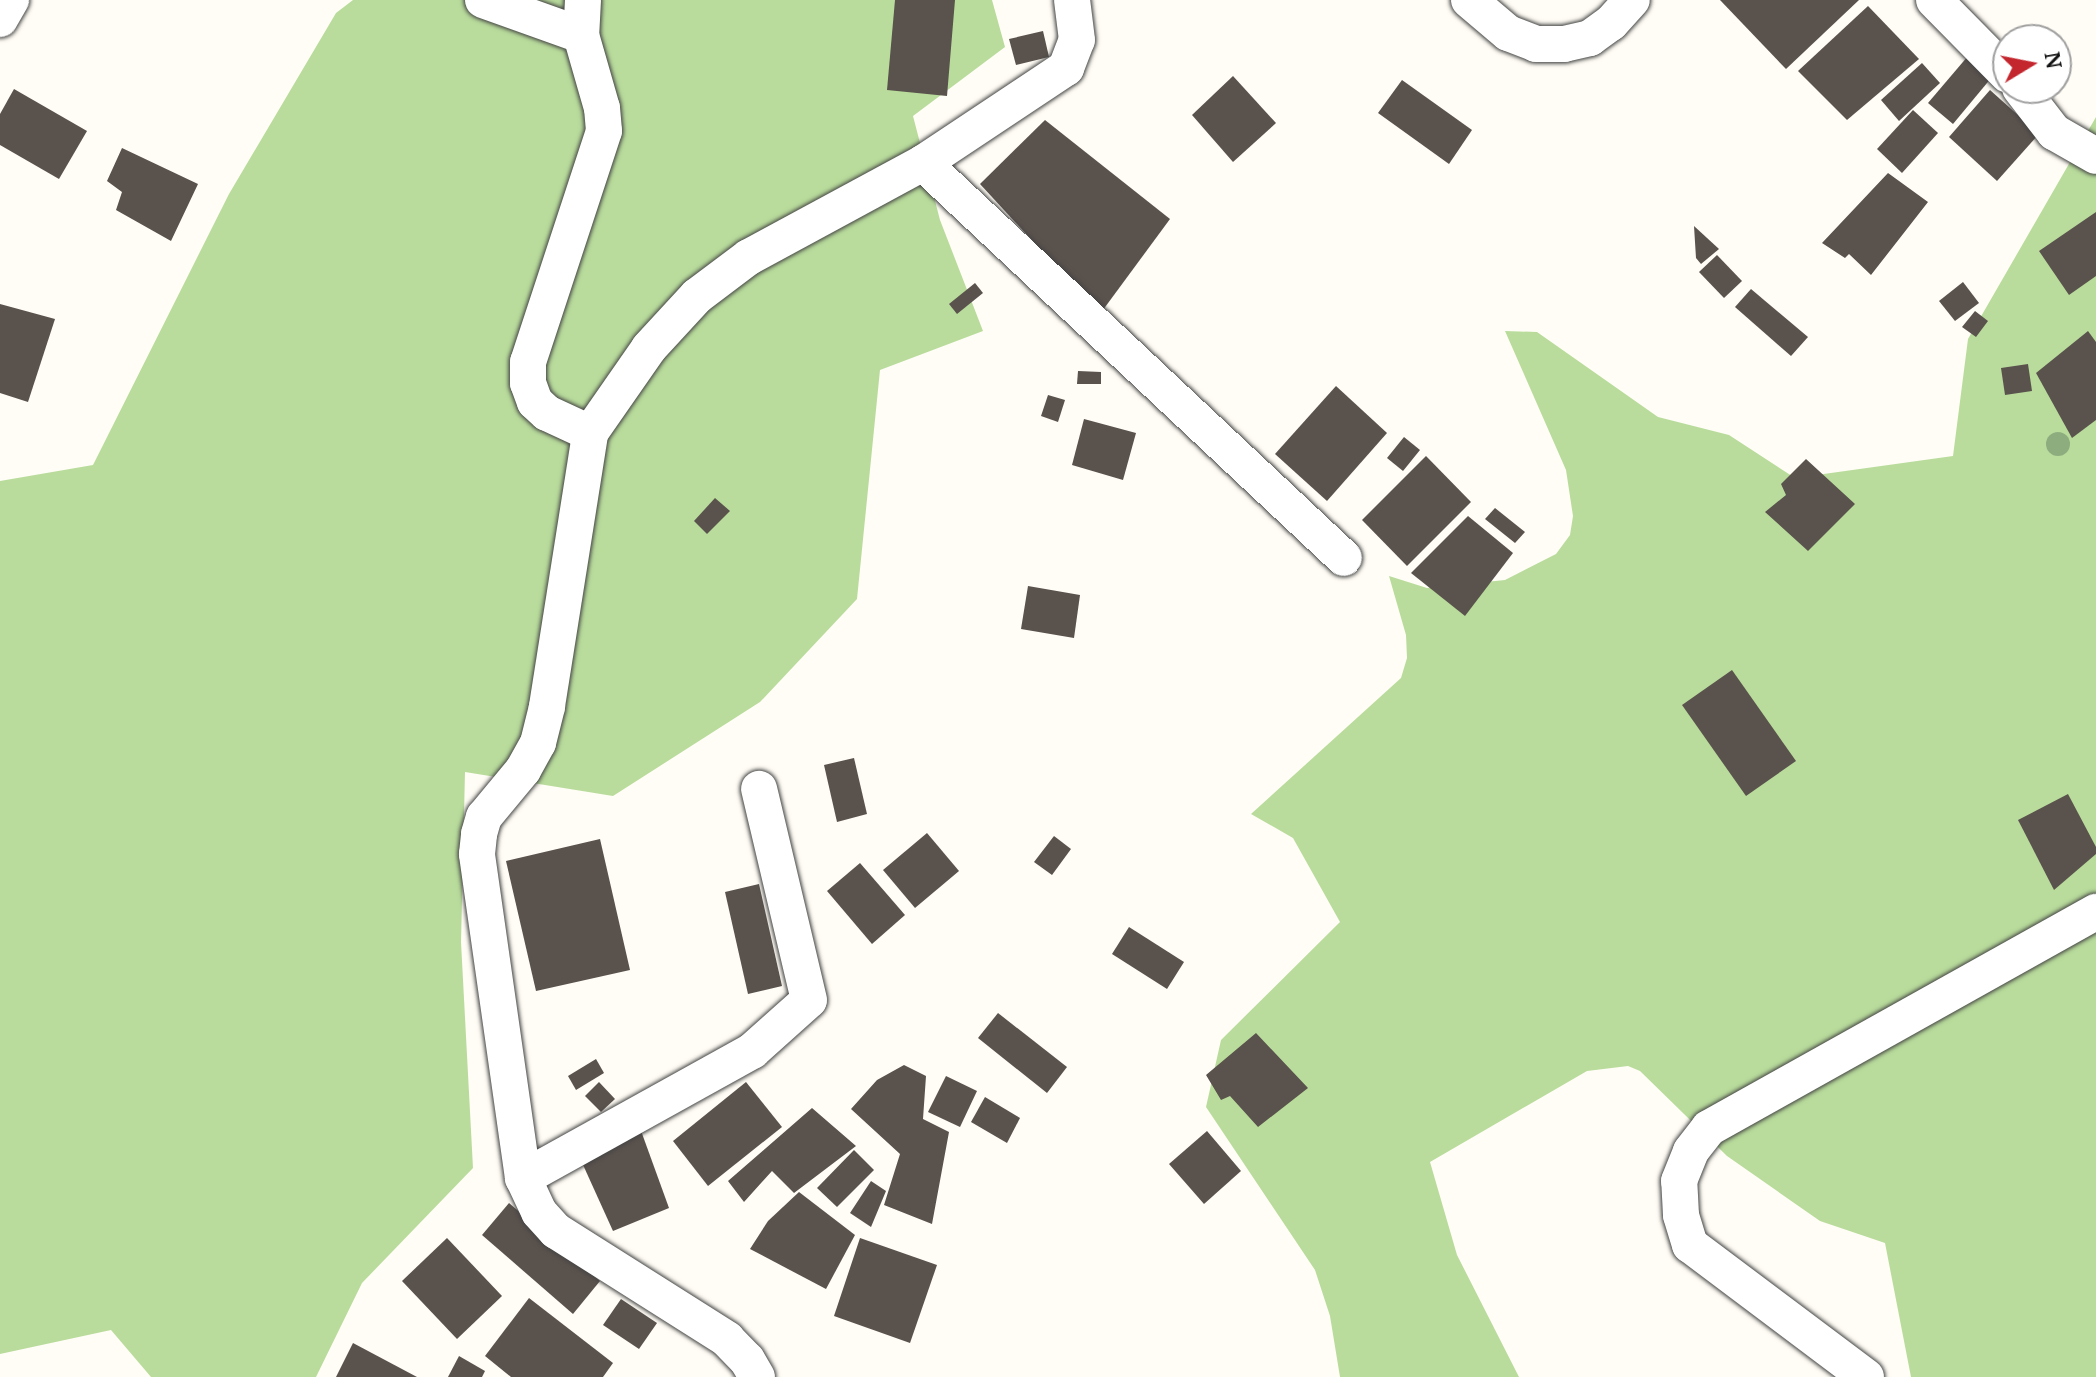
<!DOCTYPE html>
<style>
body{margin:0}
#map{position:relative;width:2096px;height:1377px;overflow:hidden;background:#fffdf5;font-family:"PT Serif",serif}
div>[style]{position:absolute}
.forest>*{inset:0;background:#b9dc9c}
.building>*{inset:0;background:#5a524d}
.roads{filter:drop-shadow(0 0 2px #444) drop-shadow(0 0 2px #444)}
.minor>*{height:36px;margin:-18px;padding:0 18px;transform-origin:18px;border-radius:18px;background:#fff}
.trees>*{width:24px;height:24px;margin:-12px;border-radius:50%;background:#8dad7f}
span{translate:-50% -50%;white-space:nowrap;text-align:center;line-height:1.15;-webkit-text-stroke:8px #fff;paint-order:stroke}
.north{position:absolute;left:1992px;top:24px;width:80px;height:80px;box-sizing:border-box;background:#fff;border:2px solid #a0a0a0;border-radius:50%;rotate:80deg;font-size:22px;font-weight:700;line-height:32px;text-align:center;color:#111}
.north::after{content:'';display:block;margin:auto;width:28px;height:36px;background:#c4262e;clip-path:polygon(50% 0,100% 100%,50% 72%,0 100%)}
</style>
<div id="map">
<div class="forest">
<i style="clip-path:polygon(353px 0,992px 0,1005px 47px,913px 116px,940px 220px,983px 331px,880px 370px,857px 599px,760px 702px,613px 796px,465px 772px,461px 942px,473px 1168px,362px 1283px,316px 1377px,151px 1377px,111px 1330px,0 1354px,0 481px,93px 465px,229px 194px,336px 13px)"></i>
<i style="clip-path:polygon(2096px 117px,2096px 1377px,1911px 1377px,1885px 1243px,1820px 1221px,1727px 1156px,1640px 1071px,1628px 1066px,1587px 1071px,1430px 1162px,1457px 1255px,1519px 1377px,1340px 1377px,1330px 1316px,1315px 1270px,1206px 1107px,1221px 1040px,1340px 922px,1293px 838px,1251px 814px,1401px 678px,1407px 658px,1406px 635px,1389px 576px,1427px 588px,1505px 580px,1556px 554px,1570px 535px,1573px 516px,1566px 470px,1505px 331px,1537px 332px,1658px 417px,1729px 435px,1795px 478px,1953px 456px,1968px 339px)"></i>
</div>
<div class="building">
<i style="clip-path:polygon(895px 0,955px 0,947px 96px,887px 90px)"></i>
<i style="clip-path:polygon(1720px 0,1859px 0,1786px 69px)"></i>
<i style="clip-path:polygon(1868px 6px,1919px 59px,1847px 120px,1798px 71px)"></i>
<i style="clip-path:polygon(1043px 31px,1049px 57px,1016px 65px,1009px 39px)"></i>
<i style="clip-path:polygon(1968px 56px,1992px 77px,1953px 124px,1928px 103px)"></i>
<i style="clip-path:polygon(1922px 63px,1940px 83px,1899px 121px,1881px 100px)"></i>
<i style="clip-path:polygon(1233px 76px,1276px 123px,1233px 162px,1192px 115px)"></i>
<i style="clip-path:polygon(1402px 80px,1472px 130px,1449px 164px,1378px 113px)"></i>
<i style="clip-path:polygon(14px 89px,87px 131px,59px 179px,0 145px,0 114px)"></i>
<i style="clip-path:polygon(1990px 90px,2039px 134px,1997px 181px,1949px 137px)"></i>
<i style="clip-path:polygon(1913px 110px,1938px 133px,1902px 173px,1877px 149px)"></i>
<i style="clip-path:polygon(1045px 120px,1170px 219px,1100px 314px,980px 184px)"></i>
<i style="clip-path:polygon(122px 148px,198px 184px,171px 241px,116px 210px,122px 192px,107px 181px)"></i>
<i style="clip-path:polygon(1888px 173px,1928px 202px,1871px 275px,1849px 254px,1845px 258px,1822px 243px)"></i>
<i style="clip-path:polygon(2096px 212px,2096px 276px,2069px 295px,2039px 251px)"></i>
<i style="clip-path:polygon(1694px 226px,1719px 249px,1701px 264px,1696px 258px)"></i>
<i style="clip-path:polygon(1717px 255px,1742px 281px,1724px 298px,1699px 272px)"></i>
<i style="clip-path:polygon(1963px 282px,1979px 303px,1955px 321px,1939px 301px)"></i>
<i style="clip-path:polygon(975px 283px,983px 293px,957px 314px,949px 304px)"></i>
<i style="clip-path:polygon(1751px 289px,1808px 337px,1791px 356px,1735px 307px)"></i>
<i style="clip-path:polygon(0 304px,55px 319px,28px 402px,0 393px)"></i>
<i style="clip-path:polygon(1975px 311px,1988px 321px,1976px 337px,1962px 327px)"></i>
<i style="clip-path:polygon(2088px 331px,2096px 342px,2096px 420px,2072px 438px,2036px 373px)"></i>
<i style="clip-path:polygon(2028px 364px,2032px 391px,2005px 395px,2001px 368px)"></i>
<i style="clip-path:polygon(1078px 371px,1101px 372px,1101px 384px,1077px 384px)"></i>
<i style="clip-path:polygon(1336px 386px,1387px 433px,1327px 501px,1275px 454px)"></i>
<i style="clip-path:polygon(1048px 395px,1065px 400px,1058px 422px,1041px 416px)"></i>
<i style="clip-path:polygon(1084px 419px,1136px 433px,1123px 480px,1072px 465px)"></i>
<i style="clip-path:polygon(1404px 437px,1420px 450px,1403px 471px,1387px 458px)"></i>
<i style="clip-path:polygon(1426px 456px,1471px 502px,1407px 566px,1362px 520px)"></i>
<i style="clip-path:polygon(1806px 459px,1855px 504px,1808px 551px,1765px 512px,1786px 495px,1781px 484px)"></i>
<i style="clip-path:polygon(715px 498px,730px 511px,707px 534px,694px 521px)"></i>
<i style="clip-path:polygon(1495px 508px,1525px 532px,1515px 543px,1485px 519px)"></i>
<i style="clip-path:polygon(1468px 516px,1513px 553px,1465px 616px,1411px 573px)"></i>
<i style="clip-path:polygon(1028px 586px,1080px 595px,1074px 638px,1021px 629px)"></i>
<i style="clip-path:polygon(1732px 670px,1796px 761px,1746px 796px,1682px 705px)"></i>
<i style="clip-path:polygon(854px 758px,867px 814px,837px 822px,824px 765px)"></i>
<i style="clip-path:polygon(2068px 794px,2096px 847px,2096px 854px,2054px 890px,2018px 820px)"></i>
<i style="clip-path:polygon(927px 833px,959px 871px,915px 908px,883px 870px)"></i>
<i style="clip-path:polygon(1054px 836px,1071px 849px,1052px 875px,1034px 862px)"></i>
<i style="clip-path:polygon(600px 839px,630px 970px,536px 991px,506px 861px)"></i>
<i style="clip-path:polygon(860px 863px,905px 915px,872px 944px,827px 891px)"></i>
<i style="clip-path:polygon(759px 884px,782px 986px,748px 994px,725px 892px)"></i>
<i style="clip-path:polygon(1129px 927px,1184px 962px,1167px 989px,1112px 954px)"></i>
<i style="clip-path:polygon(998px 1013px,1067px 1067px,1047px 1093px,978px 1038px)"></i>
<i style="clip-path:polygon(1256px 1033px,1308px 1088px,1258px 1127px,1230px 1096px,1221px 1100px,1206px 1075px)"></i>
<i style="clip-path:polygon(596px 1059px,604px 1073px,576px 1090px,568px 1076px)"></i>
<i style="clip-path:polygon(904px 1065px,926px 1076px,923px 1119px,949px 1132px,932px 1224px,884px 1205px,900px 1154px,851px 1109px,877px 1080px)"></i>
<i style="clip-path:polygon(946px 1076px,977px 1091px,960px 1127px,928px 1112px)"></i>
<i style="clip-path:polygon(599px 1082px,615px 1099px,601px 1112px,585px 1096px)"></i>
<i style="clip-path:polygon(746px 1082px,782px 1127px,708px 1186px,673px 1141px)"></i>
<i style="clip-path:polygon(985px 1097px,1020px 1118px,1007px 1143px,971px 1122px)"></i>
<i style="clip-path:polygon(812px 1108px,856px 1146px,794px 1193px,772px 1171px,744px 1202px,728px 1181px)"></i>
<i style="clip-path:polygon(640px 1128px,669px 1208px,613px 1231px,579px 1156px)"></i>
<i style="clip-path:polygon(1207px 1131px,1241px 1171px,1204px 1204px,1169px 1164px)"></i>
<i style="clip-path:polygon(854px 1150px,874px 1170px,837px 1207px,817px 1188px)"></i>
<i style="clip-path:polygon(871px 1181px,886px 1191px,871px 1227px,850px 1213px)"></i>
<i style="clip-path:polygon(799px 1192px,855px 1235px,826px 1289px,750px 1249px,768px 1221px)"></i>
<i style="clip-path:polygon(509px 1203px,600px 1281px,573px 1314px,482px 1235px)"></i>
<i style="clip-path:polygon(447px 1238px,502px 1296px,457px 1339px,402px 1281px)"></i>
<i style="clip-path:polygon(860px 1238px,937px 1265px,910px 1343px,834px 1316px)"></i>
<i style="clip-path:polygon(529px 1298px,613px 1363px,603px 1377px,511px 1377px,485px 1356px)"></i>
<i style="clip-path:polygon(621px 1299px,657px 1323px,639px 1349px,603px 1325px)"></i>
<i style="clip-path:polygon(353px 1343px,417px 1377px,336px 1377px)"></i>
<i style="clip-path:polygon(459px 1356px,485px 1371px,482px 1377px,448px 1377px)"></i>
</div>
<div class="roads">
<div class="minor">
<i style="left:483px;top:0;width:104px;rotate:19.7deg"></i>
<i style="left:583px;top:0;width:35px;rotate:93deg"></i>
<i style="left:581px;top:35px;width:76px;rotate:74deg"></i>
<i style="left:602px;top:108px;width:23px;rotate:85deg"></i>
<i style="left:604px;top:131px;width:243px;rotate:108.2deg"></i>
<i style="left:528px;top:362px;width:21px;rotate:90deg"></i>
<i style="left:528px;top:383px;width:20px;rotate:70deg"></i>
<i style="left:535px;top:402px;width:16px;rotate:43deg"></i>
<i style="left:547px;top:413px;width:47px;rotate:24.9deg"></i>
<i style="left:1469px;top:0;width:51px;rotate:40.2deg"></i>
<i style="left:1508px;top:33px;width:30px;rotate:21deg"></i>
<i style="left:1536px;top:44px;width:28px"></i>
<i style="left:1564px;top:44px;width:27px;rotate:-13deg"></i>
<i style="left:1590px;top:38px;width:26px;rotate:-36deg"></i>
<i style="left:1611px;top:23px;width:31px;rotate:-48deg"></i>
<i style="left:1934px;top:0;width:105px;rotate:45.4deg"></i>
<i style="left:0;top:19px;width:22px;rotate:-60deg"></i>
<i style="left:2020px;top:88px;width:56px;rotate:52.3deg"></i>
<i style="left:2054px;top:132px;width:48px;rotate:29.7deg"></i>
<i style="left:923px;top:163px;width:577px;rotate:43.18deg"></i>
<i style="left:523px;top:1178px;width:262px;rotate:-29deg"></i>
<i style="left:752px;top:1051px;width:76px;rotate:-41.8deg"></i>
<i style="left:809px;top:1000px;width:217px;rotate:-103.3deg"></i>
<i style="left:757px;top:1377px;width:20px;rotate:-120deg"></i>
<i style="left:747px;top:1360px;width:29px;rotate:-134deg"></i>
<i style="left:727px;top:1339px;width:202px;rotate:-147.7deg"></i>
<i style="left:556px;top:1231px;width:25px;rotate:-132deg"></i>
<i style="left:539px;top:1212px;width:38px;rotate:-115deg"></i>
<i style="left:523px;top:1178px;width:327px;rotate:-98.1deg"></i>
<i style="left:477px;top:854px;width:20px;rotate:-84deg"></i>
<i style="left:479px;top:834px;width:18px;rotate:-74deg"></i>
<i style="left:484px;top:817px;width:61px;rotate:-50.3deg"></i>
<i style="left:523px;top:770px;width:31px;rotate:-61deg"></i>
<i style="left:538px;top:743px;width:38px;rotate:-76deg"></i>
<i style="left:547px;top:706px;width:276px;rotate:-81deg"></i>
<i style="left:590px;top:433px;width:103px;rotate:-55.2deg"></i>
<i style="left:649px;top:348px;width:71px;rotate:-47.3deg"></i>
<i style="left:697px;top:296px;width:65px;rotate:-36.9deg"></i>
<i style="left:749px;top:257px;width:198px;rotate:-28.4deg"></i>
<i style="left:923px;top:163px;width:172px;rotate:-33.6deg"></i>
<i style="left:1066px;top:68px;width:30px;rotate:-69deg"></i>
<i style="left:1077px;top:40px;width:40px;rotate:-97.1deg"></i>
<i style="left:1866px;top:1377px;width:220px;rotate:-143.1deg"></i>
<i style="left:1690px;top:1245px;width:31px;rotate:-107deg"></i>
<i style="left:1681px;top:1215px;width:34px;rotate:-93deg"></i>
<i style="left:1679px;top:1181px;width:32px;rotate:-68deg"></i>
<i style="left:1691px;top:1151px;width:29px;rotate:-52deg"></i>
<i style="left:1709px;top:1128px;width:443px;rotate:-29.2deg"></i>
</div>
</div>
<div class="trees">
<i style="left:2058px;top:444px"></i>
</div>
<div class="north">N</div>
</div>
